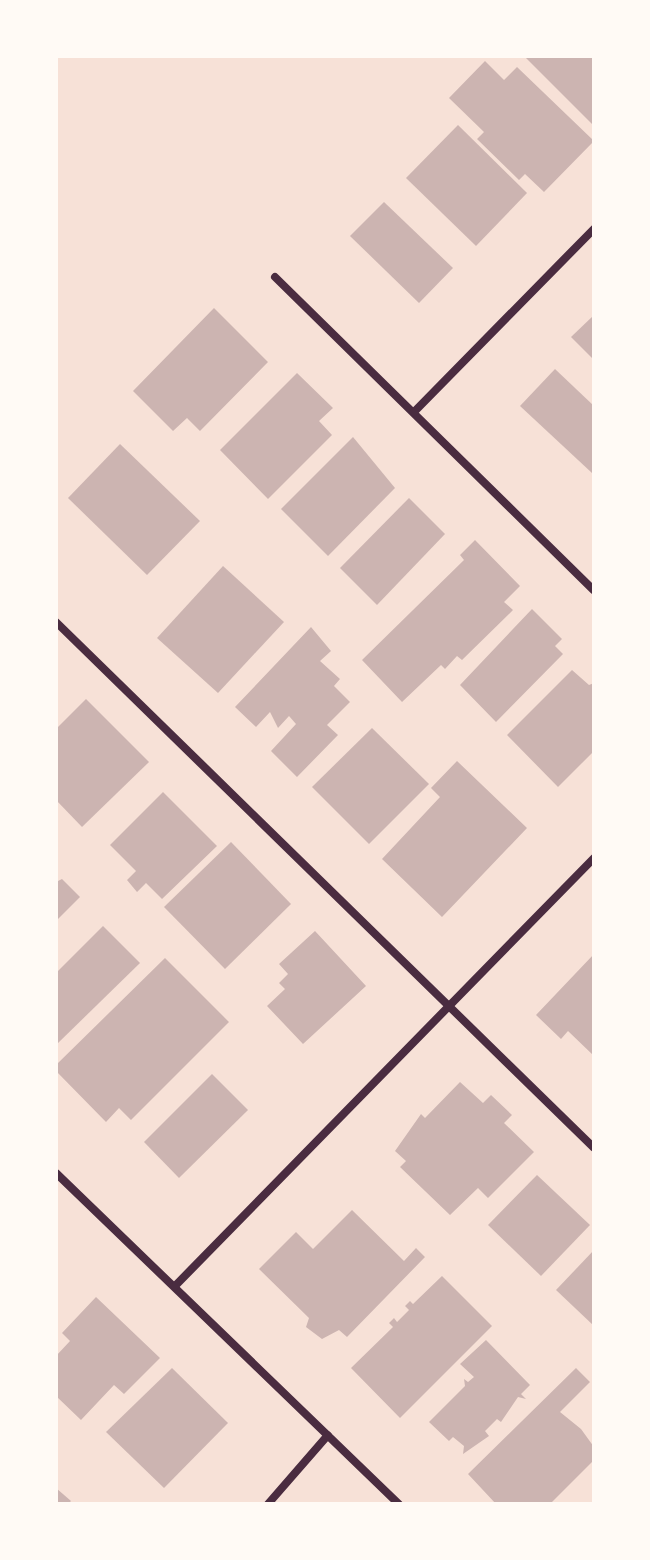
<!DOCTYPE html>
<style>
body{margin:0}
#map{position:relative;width:650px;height:1560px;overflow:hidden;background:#f7e1d7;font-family:"PT Serif",serif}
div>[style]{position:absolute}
.building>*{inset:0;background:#ccb4b1}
.minor>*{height:8px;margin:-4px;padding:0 4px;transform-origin:4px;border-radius:4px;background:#4a2c40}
span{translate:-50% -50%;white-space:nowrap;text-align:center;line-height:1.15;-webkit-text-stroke:6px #fffaf5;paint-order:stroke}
.frame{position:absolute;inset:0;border:58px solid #fffaf5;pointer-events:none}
</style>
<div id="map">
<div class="building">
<i style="clip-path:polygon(528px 56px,594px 56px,594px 126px,526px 58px)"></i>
<i style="clip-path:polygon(485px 61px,504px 80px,517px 67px,594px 141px,544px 192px,525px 174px,519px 180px,477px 139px,484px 132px,449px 98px)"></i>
<i style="clip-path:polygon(458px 125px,527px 193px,476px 246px,406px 178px)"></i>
<i style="clip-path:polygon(384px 202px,453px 268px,419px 303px,350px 236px)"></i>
<i style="clip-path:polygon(214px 308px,268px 362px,200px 431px,187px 418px,173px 431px,133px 391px)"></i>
<i style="clip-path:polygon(594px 315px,594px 360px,571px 337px)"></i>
<i style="clip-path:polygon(555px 369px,594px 406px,592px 473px,520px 406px)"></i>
<i style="clip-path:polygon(297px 373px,333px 408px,319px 421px,332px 435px,268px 499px,220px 450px)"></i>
<i style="clip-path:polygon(353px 437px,395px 488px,328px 556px,281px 509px)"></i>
<i style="clip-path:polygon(120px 444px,200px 521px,147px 575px,68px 498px)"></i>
<i style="clip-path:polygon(409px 498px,445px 534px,377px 605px,340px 568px)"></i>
<i style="clip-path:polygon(475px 540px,520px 586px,504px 602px,513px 610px,462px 660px,457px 656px,445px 669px,441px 665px,402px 702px,362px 660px,464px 560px,460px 555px)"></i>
<i style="clip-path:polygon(223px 566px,284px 622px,218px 693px,157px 638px)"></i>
<i style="clip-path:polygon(532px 609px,562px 639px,555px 646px,563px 654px,496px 722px,460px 685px)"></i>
<i style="clip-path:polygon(311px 627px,331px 651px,320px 661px,340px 679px,334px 686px,350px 702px,327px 725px,338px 735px,297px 777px,271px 751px,296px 724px,289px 716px,278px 728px,270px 712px,256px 727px,235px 707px)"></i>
<i style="clip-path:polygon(572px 670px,589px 685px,594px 683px,594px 751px,558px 787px,507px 735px)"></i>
<i style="clip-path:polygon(86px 699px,149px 762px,82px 827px,56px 800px,56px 729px)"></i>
<i style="clip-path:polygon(372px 728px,429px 784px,369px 844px,312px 787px)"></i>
<i style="clip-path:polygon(457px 761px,527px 828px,442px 917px,382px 859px,440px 797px,431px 788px)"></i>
<i style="clip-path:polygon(163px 792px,217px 846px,162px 899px,146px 883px,137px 892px,127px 880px,136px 871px,110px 845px)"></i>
<i style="clip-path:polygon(231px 842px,291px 904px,225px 969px,164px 907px)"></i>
<i style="clip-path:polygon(62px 879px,80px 897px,56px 921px,56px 882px)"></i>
<i style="clip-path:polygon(103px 926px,140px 963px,56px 1045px,56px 973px)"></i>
<i style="clip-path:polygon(315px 931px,366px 986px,303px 1044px,267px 1006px,285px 989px,279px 983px,288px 974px,279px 964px)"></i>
<i style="clip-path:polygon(594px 954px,594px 1056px,568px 1031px,561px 1039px,536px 1015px)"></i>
<i style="clip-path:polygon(165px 958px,229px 1022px,131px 1120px,119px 1108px,106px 1122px,56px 1071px,56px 1065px)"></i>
<i style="clip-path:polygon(212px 1074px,248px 1110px,179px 1178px,144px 1142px)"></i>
<i style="clip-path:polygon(460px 1082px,483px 1103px,491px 1095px,512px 1115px,504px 1123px,534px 1152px,488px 1198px,478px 1188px,450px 1215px,400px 1167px,406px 1161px,395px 1151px,421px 1114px,425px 1118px)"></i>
<i style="clip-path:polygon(537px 1175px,590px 1225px,541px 1276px,488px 1225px)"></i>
<i style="clip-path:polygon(352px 1210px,404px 1261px,416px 1248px,425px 1257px,347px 1337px,339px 1330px,322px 1339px,306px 1327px,309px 1318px,259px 1269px,296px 1232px,313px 1249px)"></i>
<i style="clip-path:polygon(594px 1250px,594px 1326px,556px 1290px)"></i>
<i style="clip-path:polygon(442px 1276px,492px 1326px,400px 1418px,351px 1368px,393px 1327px,389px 1323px,394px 1318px,397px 1322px,409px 1310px,405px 1306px,410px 1301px,413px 1304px)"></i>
<i style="clip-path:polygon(96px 1297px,160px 1358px,124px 1394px,114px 1385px,81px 1420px,56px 1396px,56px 1356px,70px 1341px,62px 1333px)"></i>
<i style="clip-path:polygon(486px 1340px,530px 1385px,521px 1394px,526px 1399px,518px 1397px,501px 1422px,497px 1419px,485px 1431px,489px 1436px,463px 1454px,464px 1446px,453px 1437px,449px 1441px,429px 1422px,465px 1386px,464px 1379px,468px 1382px,474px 1377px,460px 1364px)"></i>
<i style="clip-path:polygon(172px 1368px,228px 1423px,164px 1488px,106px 1432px)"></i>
<i style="clip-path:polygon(576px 1368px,590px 1382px,560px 1412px,581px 1429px,594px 1447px,594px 1460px,550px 1504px,496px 1504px,468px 1474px)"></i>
<i style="clip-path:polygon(56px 1488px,71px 1501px,68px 1504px,56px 1504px)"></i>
</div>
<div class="minor">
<i style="left:275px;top:277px;width:447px;rotate:44.5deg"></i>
<i style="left:414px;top:412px;width:257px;rotate:-45.5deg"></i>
<i style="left:56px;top:622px;width:752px;rotate:44.35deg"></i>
<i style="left:56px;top:1173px;width:477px;rotate:44deg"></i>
<i style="left:175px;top:1286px;width:599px;rotate:-45.61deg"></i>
<i style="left:268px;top:1504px;width:91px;rotate:-49deg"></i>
</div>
<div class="frame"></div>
</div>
